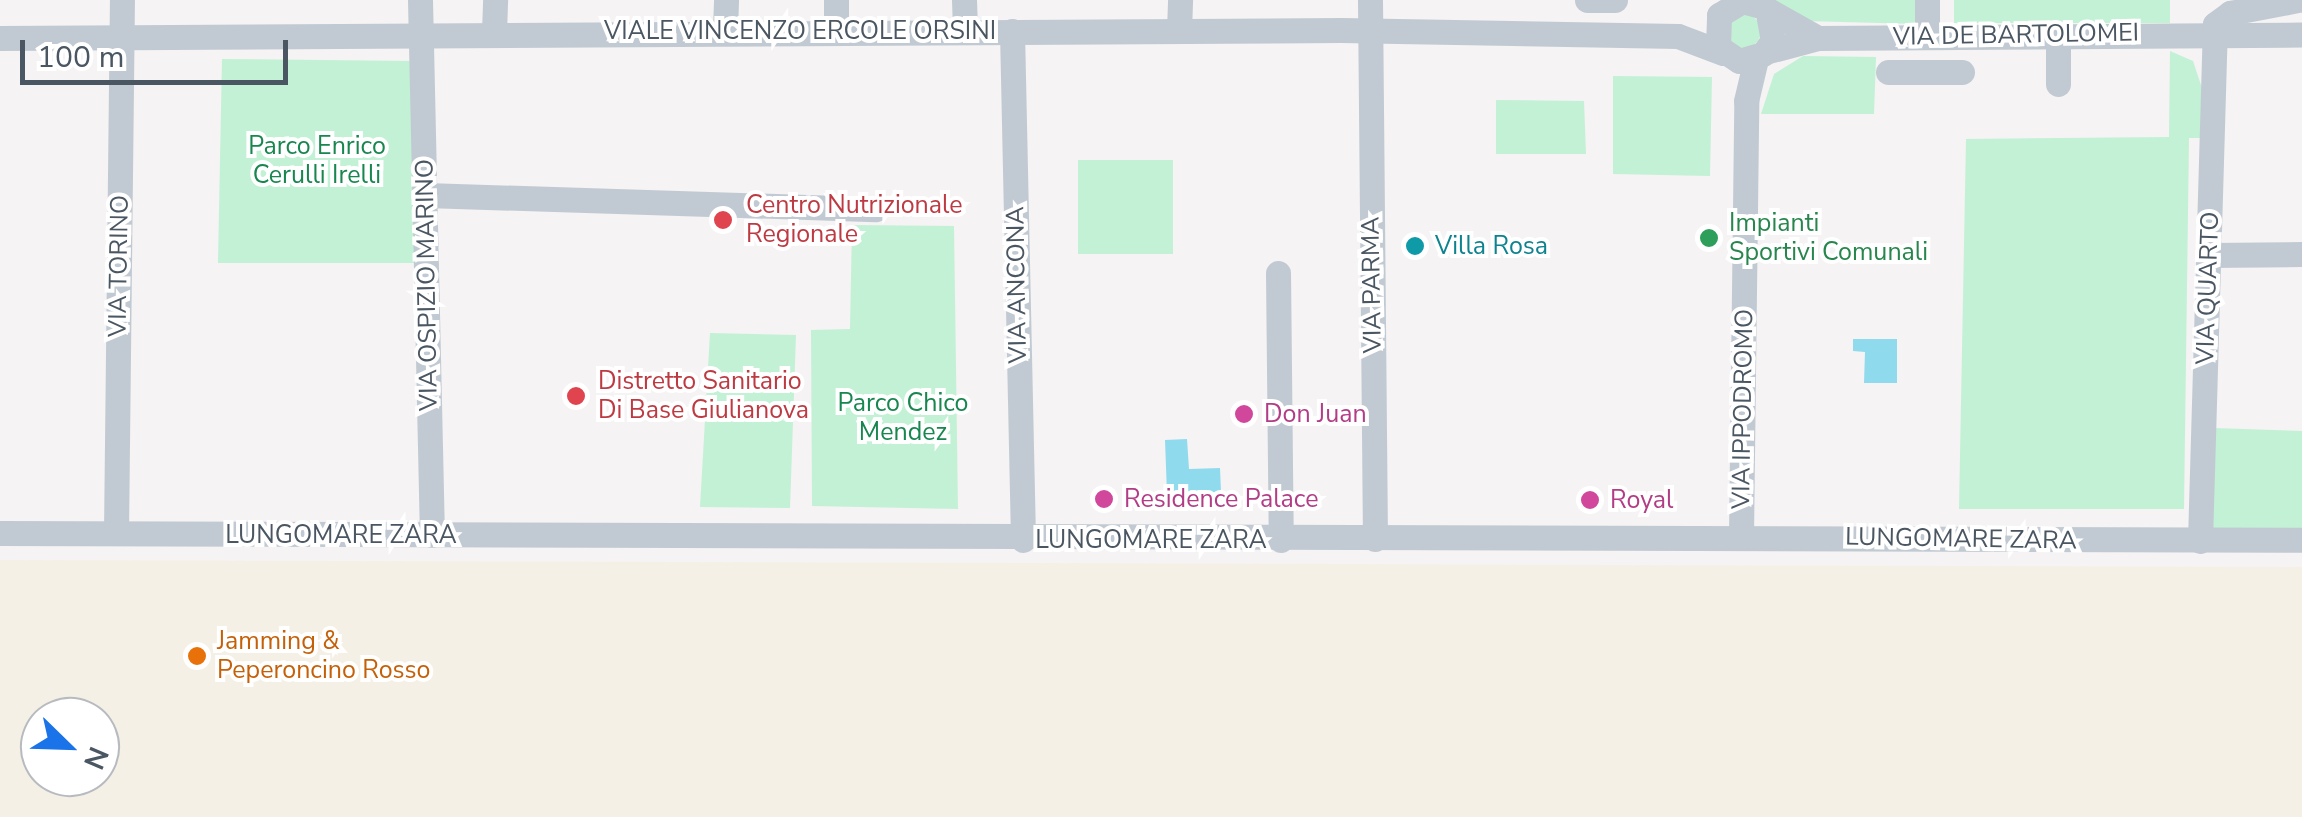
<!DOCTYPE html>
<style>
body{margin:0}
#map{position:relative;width:2302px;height:817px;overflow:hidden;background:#f5f3f3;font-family:"Nunito Sans",sans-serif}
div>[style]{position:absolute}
.green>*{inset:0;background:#c3f1d5}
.round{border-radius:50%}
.sand>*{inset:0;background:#f5f0e5}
.water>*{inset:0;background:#90daee}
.minor>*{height:25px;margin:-12.5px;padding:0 12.5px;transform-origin:12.5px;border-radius:12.5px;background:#c1cad2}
.dots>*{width:28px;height:28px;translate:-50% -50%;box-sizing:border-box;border:5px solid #fff;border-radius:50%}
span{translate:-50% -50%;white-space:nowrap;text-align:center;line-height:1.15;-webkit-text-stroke:8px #fff;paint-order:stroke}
.street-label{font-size:25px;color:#4a5661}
.park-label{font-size:25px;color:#17864f}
.health-label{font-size:25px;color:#be3a42}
.left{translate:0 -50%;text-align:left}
.leisure-label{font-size:25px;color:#27864d}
.culture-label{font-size:25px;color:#0d838f}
.hotel-label{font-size:25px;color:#b23c85}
.food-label{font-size:25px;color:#c56008}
.north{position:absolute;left:20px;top:697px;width:100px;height:100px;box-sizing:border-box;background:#fff;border:2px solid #b7bbc0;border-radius:50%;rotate:113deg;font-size:28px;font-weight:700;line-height:40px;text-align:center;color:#4a5661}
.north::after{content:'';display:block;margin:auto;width:35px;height:45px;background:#1a73e8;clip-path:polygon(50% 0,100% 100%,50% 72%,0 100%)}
.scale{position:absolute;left:20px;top:40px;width:268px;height:45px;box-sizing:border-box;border:5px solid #4a5661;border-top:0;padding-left:12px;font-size:30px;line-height:35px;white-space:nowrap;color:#4a5661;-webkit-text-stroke:8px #fff;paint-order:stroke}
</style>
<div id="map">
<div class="green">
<i style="clip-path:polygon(1762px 0,1918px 0,1918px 24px,1805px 21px)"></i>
<i style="clip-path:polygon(1954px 0,2170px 0,2170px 23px,1954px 23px)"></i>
<i class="round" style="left:1727px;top:14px;width:34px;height:34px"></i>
<i style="clip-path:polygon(2170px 51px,2193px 61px,2204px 94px,2202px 138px,2189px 138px,2184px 509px,1959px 509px,1966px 139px,2169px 137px)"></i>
<i style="clip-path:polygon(1803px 56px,1876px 57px,1874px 114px,1761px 114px,1774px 74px)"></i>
<i style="clip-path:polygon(222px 59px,412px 61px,417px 263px,218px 263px)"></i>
<i style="clip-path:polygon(1613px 76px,1712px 77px,1710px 176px,1613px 174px)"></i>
<i style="clip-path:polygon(1496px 100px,1584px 101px,1586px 154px,1496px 154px)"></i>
<i style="clip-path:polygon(1078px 160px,1173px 160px,1173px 254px,1078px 254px)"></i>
<i style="clip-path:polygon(852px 225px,954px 226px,958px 509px,812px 506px,811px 330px,850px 329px)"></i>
<i style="clip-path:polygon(710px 333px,796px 335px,790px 508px,700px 507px)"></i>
<i style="clip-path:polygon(2214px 428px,2302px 431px,2302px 531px,2212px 531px)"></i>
</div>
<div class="sand">
<i style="clip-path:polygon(evenodd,0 560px,2302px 567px,2302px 817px,0 817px,0 560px,40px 717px,100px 717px,100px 777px,40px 777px,40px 717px)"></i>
</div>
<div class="water">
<i style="clip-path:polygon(1853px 339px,1897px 339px,1897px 383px,1864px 383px,1865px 352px,1853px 351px)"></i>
<i style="clip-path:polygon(1187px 439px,1189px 469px,1220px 468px,1221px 492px,1167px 494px,1165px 440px)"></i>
</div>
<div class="minor">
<i style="left:420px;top:0;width:535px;rotate:88.72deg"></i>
<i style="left:964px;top:0;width:30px;rotate:88deg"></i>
<i style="left:1370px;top:0;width:539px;rotate:89.47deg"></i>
<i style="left:1587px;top:0;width:28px"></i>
<i style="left:1927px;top:0;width:35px;rotate:90deg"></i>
<i style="left:1768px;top:13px;width:27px;rotate:80deg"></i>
<i style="left:1773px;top:40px;width:17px;rotate:126deg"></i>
<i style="left:1763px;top:54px;width:25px;rotate:164deg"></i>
<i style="left:1739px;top:61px;width:25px;rotate:-146deg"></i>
<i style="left:1718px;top:47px;width:32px;rotate:-88deg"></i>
<i style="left:1719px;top:15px;width:27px;rotate:-31deg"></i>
<i style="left:1742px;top:1px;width:20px;rotate:15deg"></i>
<i style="left:1761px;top:6px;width:65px;rotate:29.3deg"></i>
<i style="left:725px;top:30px;width:30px;rotate:-88deg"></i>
<i style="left:836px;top:30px;width:30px;rotate:-90deg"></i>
<i style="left:1012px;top:31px;width:509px;rotate:88.76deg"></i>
<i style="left:1179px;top:31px;width:31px;rotate:-88deg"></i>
<i style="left:494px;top:32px;width:32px;rotate:-88deg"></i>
<i style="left:0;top:38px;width:1341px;rotate:-0.34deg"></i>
<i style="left:1341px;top:30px;width:337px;rotate:1deg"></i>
<i style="left:1678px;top:36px;width:48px;rotate:20.7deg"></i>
<i style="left:1765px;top:52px;width:55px;rotate:-14.8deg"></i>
<i style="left:1818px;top:38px;width:484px;rotate:-0.4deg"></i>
<i style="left:1888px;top:72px;width:74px"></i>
<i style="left:2058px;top:84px;width:49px;rotate:-90deg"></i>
<i style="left:425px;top:195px;width:451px;rotate:1.8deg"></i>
<i style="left:2209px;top:255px;width:93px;rotate:-0.6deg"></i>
<i style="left:1278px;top:273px;width:267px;rotate:89.4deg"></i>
<i style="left:0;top:533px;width:2302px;rotate:0.17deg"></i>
<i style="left:116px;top:533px;width:533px;rotate:-89.36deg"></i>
<i style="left:1741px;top:537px;width:436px;rotate:-89.3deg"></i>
<i style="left:1746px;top:101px;width:43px;rotate:-76.6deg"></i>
<i style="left:2200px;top:541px;width:517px;rotate:-88.34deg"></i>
<i style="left:2215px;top:24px;width:19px;rotate:-36deg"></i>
<i style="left:2230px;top:13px;width:69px;rotate:-10.8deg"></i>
</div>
<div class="dots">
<i style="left:723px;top:220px;background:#e0444e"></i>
<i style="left:1709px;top:238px;background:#2e9e5b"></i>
<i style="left:1415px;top:246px;background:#0f9aa8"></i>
<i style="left:576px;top:396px;background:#e0444e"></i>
<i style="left:1244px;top:414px;background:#d1479c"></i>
<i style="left:1104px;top:499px;background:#d1479c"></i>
<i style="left:1590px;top:500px;background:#d1479c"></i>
<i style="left:197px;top:656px;background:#e8710a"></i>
</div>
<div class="street-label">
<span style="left:800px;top:31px">VIALE VINCENZO ERCOLE ORSINI</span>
<span style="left:2016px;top:35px;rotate:-1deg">VIA DE BARTOLOMEI</span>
<span style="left:119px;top:266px;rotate:-89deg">VIA TORINO</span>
<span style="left:427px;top:285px;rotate:-91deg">VIA OSPIZIO MARINO</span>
<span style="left:1017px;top:285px;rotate:-91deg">VIA ANCONA</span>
<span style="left:1372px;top:285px;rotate:-91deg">VIA PARMA</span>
<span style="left:2208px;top:288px;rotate:-88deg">VIA QUARTO</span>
<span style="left:1743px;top:409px;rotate:-89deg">VIA IPPODROMO</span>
<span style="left:341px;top:535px">LUNGOMARE ZARA</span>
<span style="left:1961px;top:539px;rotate:1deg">LUNGOMARE ZARA</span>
<span style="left:1151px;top:540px">LUNGOMARE ZARA</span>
</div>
<div class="park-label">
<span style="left:317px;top:161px">Parco Enrico<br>Cerulli Irelli</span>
<span style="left:903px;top:418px">Parco Chico<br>Mendez</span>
</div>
<div class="health-label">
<span class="left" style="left:746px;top:220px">Centro Nutrizionale<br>Regionale</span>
<span class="left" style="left:598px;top:396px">Distretto Sanitario<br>Di Base Giulianova</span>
</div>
<div class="leisure-label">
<span class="left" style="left:1729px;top:238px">Impianti<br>Sportivi Comunali</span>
</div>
<div class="culture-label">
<span class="left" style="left:1435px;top:246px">Villa Rosa</span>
</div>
<div class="hotel-label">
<span class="left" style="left:1264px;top:414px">Don Juan</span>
<span class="left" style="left:1124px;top:499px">Residence Palace</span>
<span class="left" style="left:1610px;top:500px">Royal</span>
</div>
<div class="food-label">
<span class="left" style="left:217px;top:656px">Jamming &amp;<br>Peperoncino Rosso</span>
</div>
<div class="north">N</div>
<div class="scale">100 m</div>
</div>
